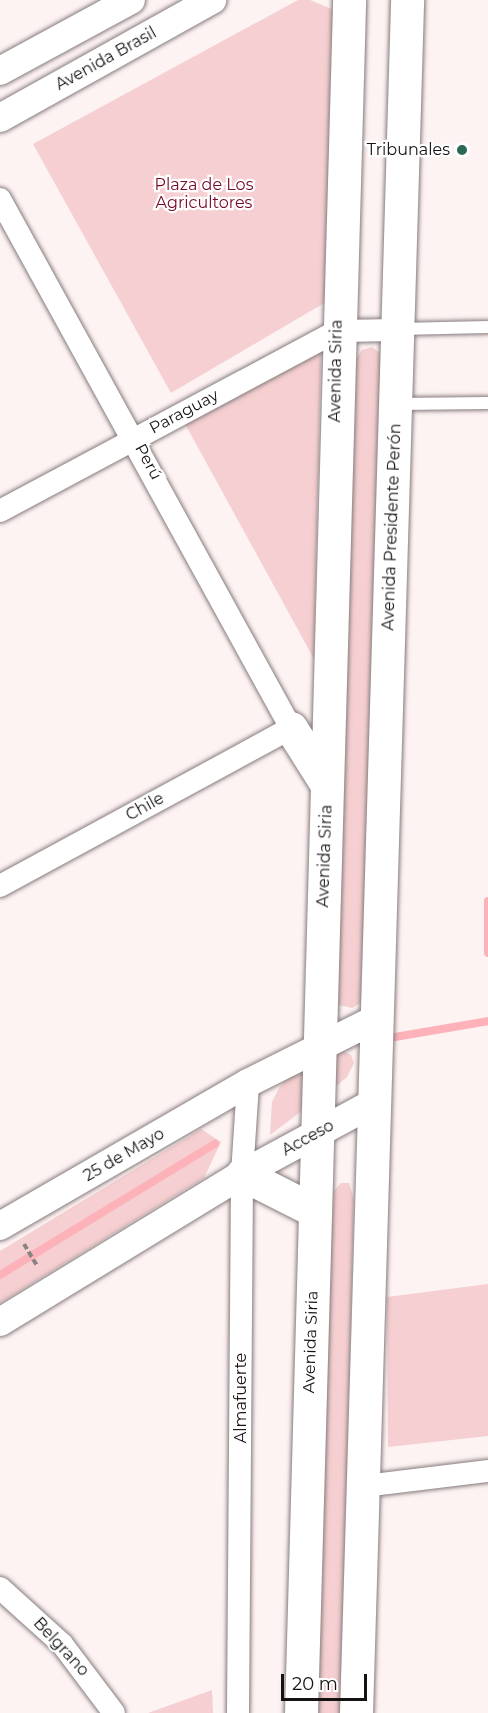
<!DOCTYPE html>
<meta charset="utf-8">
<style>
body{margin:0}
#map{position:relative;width:488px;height:1713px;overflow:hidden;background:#fef3f3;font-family:Montserrat,sans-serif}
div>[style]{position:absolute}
.green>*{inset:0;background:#f5cfd1}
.stream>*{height:8px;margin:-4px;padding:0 4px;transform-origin:4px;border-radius:4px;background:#fcb2b8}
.path>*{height:4px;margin-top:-2px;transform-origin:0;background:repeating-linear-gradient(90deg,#8a8383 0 6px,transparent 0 9px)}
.roads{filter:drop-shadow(0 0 2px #867c7d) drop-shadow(0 0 2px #867c7d)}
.service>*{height:12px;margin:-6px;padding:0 6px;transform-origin:6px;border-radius:6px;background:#fff}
.minor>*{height:22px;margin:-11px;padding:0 11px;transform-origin:11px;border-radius:11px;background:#fff}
.tertiary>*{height:28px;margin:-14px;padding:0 14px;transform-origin:14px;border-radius:14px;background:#fff}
.secondary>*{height:33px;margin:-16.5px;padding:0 16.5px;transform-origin:16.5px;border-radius:16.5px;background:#fff}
.dots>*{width:16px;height:16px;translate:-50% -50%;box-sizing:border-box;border:3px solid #fff;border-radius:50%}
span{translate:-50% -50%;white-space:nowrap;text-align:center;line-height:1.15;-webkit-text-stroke:4.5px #fff;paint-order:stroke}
.street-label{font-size:16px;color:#151212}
.poi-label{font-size:16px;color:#151212}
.right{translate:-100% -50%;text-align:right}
.park-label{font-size:16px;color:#760a27}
.scale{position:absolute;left:281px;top:1674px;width:86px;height:27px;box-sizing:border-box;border:3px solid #151212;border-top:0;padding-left:8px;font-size:18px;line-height:21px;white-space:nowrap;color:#151212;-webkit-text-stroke:4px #fff;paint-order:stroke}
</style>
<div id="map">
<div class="green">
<i style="clip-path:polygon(298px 0,310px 0,334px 10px,326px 302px,171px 393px,33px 144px)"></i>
<i style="clip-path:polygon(372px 347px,382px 355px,362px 1002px,352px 1008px,339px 1005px,336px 999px,354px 362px,362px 350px)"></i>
<i style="clip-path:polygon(321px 350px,314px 659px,184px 422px)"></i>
<i style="clip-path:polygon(339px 1049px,351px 1055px,354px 1063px,347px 1077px,334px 1088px,332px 1050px)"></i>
<i style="clip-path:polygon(304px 1070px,303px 1110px,270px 1135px,272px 1102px,279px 1088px,289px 1076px)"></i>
<i style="clip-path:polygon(201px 1129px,221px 1142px,204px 1178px,0 1303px,0 1251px)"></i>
<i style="clip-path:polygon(341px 1183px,349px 1183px,354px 1199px,341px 1713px,314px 1713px,332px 1193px)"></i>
<i style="clip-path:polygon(488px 1284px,488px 1436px,388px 1447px,387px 1297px)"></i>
<i style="clip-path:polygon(212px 1690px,213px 1713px,148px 1713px)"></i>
</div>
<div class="stream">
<i style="left:488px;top:901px;width:52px;rotate:90deg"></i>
<i style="left:389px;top:1038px;width:100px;rotate:-9.7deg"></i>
<i style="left:0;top:1275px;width:252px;rotate:-31.4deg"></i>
</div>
<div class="path">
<i style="left:24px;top:1244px;width:26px;rotate:59deg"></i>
</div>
<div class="roads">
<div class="service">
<i style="left:399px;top:329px;width:89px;rotate:-1.3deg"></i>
<i style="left:397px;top:404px;width:91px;rotate:-0.6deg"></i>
</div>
<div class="minor">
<i style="left:0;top:199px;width:604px;rotate:61.19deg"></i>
<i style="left:291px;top:728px;width:331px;rotate:151.5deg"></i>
<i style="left:0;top:511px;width:382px;rotate:-28.1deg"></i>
<i style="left:337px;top:331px;width:61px;rotate:-0.9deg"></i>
<i style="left:364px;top:1486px;width:125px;rotate:-6.9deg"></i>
<i style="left:0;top:1588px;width:84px;rotate:42.1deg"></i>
<i style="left:62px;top:1644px;width:86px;rotate:53deg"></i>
<i style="left:238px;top:1713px;width:539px;rotate:-89.57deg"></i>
<i style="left:242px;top:1174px;width:91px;rotate:-86.2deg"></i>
</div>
<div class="tertiary">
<i style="left:0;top:71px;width:149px;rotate:-28.5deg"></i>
<i style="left:0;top:118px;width:243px;rotate:-29.1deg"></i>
<i style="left:0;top:1226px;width:286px;rotate:-30deg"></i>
<i style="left:248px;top:1083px;width:143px;rotate:-26.6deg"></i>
<i style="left:0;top:1322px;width:284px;rotate:-31.4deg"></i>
<i style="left:242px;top:1174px;width:151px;rotate:-28.4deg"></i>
</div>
<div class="secondary">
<i style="left:291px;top:728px;width:67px;rotate:57.7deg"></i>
<i style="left:242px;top:1174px;width:82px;rotate:26.9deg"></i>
<i style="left:301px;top:1713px;width:1714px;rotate:-88.39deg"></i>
<i style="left:356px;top:1713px;width:1714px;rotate:-88.29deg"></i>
</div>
</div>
<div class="dots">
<i style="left:462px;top:150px;background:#2b6956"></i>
</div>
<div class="street-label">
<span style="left:106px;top:59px;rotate:-29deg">Avenida Brasil</span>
<span style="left:336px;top:371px;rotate:-89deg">Avenida Siria</span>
<span style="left:184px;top:412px;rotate:-28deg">Paraguay</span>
<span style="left:148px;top:462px;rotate:62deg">Perú</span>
<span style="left:392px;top:527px;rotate:-88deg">Avenida Presidente Perón</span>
<span style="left:145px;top:807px;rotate:-29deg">Chile</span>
<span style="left:325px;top:856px;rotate:-88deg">Avenida Siria</span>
<span style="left:308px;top:1138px;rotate:-29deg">Acceso</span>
<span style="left:124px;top:1155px;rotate:-30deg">25 de Mayo</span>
<span style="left:311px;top:1342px;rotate:-88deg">Avenida Siria</span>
<span style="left:241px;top:1398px;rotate:-90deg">Almafuerte</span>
<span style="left:61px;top:1647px;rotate:47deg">Belgrano</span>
</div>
<div class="poi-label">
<span class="right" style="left:450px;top:150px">Tribunales</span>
</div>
<div class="park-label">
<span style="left:204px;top:194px">Plaza de Los<br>Agricultores</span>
</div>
<div class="scale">20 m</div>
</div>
